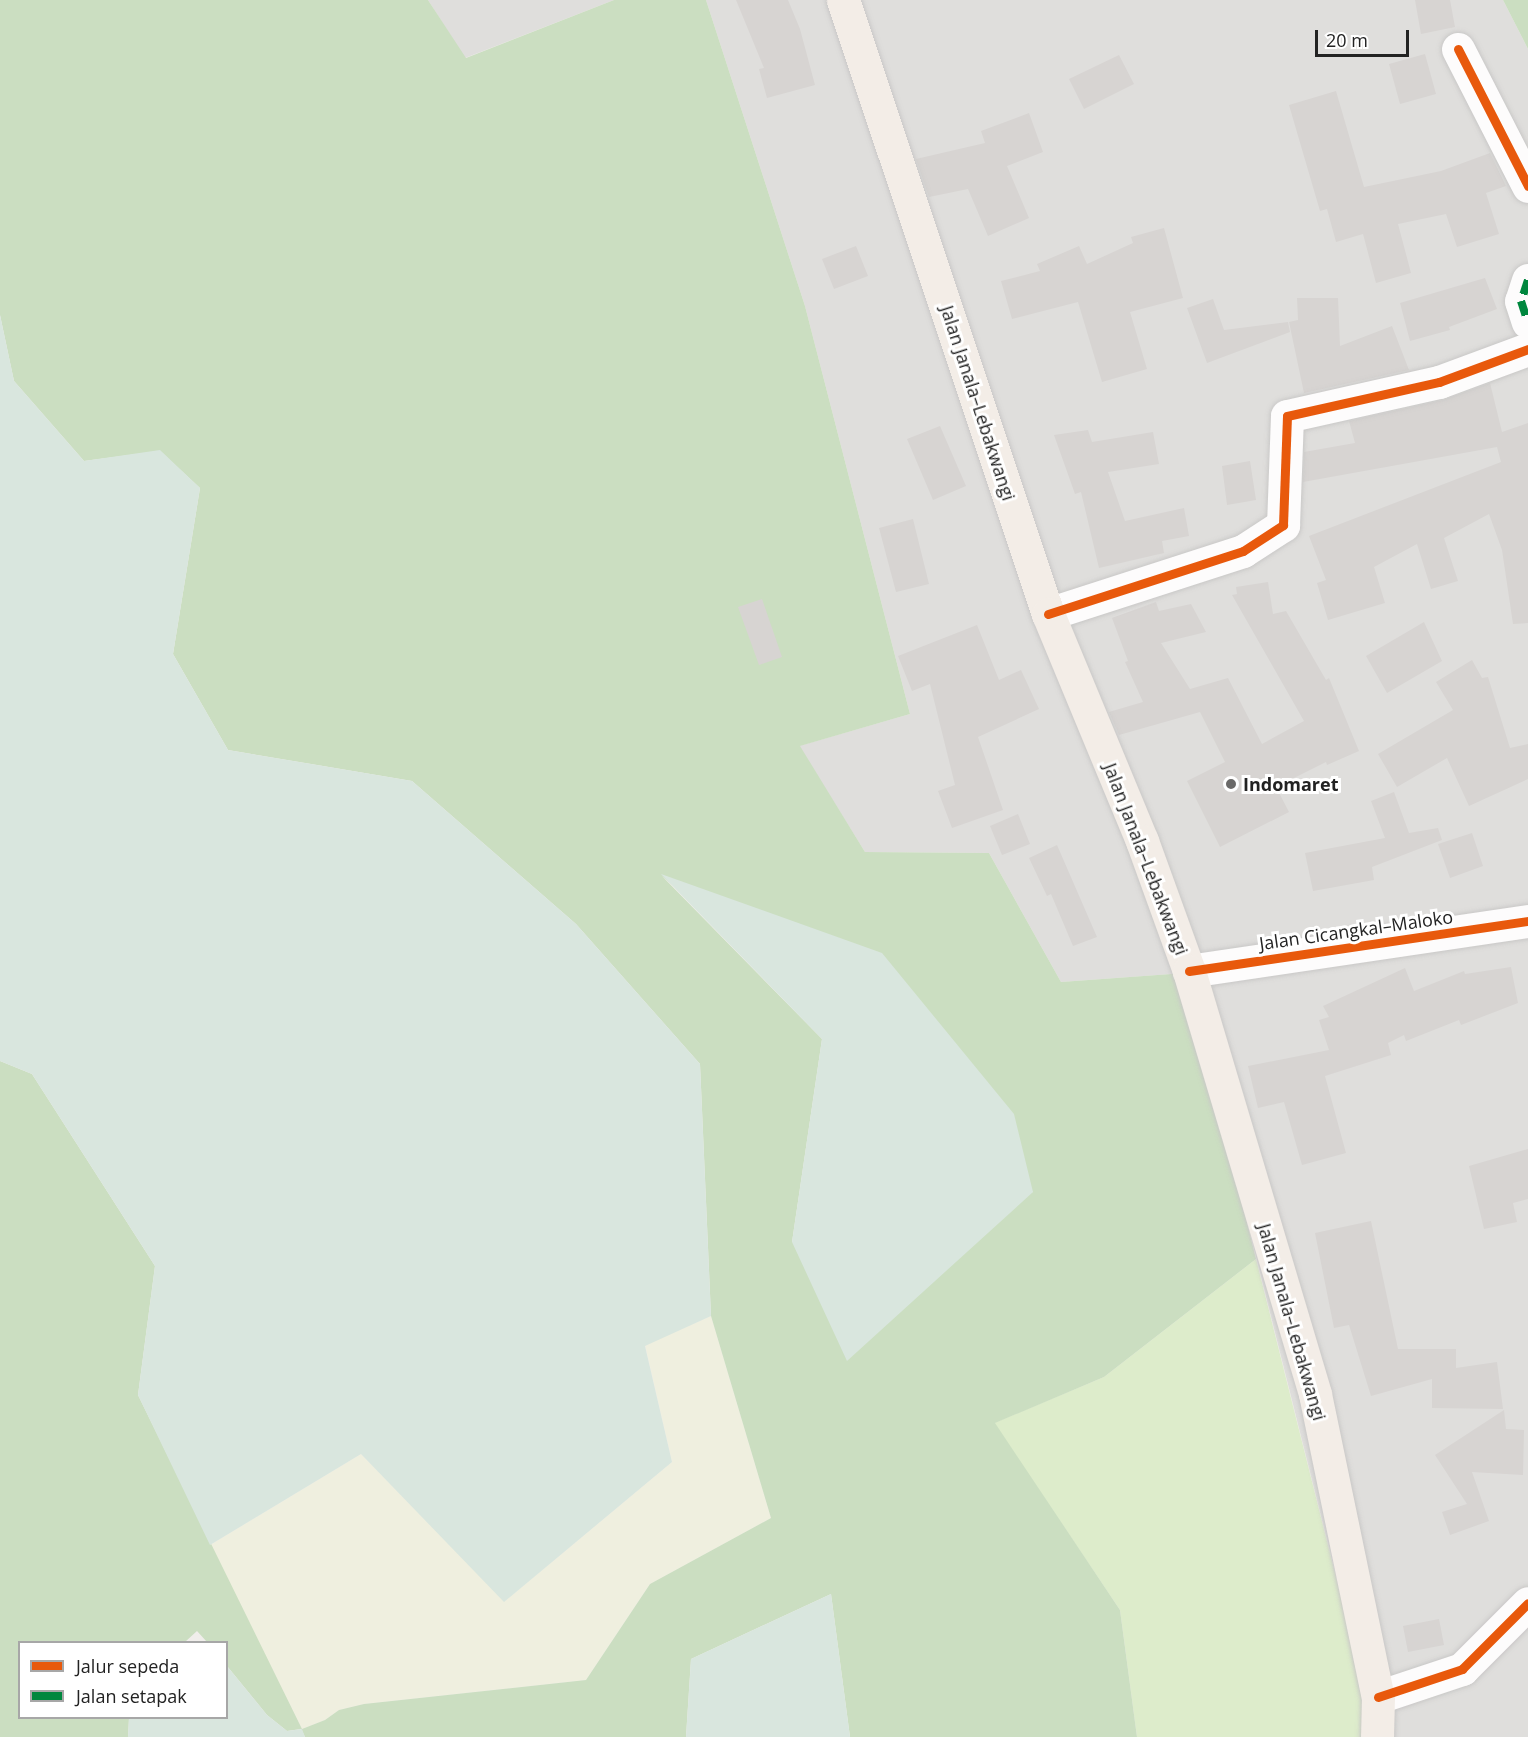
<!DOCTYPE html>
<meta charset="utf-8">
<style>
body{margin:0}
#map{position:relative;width:1528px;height:1737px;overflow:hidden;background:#f0eeeb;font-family:"Open Sans",sans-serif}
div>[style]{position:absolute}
.residential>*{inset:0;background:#dfdedc}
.farmland>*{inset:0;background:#efefdf}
.grass>*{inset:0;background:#ddeccb}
.forest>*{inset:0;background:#cbdec1}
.wetland>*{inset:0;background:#d9e6de}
.building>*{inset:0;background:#d7d4d2}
.roads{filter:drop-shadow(0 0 2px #c9c8c7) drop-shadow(0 0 2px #c9c8c7)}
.minor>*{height:33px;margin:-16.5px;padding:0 16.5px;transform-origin:16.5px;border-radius:16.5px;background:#fdfcfc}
.tertiary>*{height:33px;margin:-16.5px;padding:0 16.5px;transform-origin:16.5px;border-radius:16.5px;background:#fdfcfc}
.primary>*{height:33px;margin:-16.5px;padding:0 16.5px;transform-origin:16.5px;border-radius:16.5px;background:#f3ede7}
.quiet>*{height:8px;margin-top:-4px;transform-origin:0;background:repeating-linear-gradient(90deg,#00873e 0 15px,transparent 0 23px)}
.cycleway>*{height:9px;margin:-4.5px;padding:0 4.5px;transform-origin:4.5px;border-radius:4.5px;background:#e8590c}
.dots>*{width:16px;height:16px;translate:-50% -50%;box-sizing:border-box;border:3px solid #fff;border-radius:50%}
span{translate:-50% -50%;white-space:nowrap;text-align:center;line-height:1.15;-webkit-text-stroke:6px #fff;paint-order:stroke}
.street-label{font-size:18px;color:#222}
.poi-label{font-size:18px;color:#222;font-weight:700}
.left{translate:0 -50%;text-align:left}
.legend{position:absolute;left:18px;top:1641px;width:210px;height:78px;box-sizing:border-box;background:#fff;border:2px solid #a7a7a7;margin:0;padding:8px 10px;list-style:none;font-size:18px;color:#222}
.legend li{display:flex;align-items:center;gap:12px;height:30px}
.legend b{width:30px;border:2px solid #a7a7a7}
.scale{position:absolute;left:1315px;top:30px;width:94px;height:27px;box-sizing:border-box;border:3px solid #222;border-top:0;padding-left:8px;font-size:18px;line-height:21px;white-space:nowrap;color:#222;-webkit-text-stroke:4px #fff;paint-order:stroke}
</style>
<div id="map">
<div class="residential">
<i style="clip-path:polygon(428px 0,614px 0,465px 58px)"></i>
<i style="clip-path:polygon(706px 0,1503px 0,1528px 49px,1528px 1737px,1366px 1737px,1368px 1704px,1185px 973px,1061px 982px,989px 853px,865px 852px,799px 746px,910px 714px,805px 306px)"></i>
</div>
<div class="farmland">
<i style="clip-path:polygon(711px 1316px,771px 1518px,650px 1584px,586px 1680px,364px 1704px,339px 1710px,325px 1720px,302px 1729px,210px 1545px,361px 1454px,505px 1601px,672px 1462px,645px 1345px)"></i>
</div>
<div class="grass">
<i style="clip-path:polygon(1256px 1259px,1368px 1704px,1366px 1737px,1137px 1737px,1120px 1610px,994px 1423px,1104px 1377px)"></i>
</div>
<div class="forest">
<i style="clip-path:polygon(evenodd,0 0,428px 0,466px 58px,614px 0,706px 0,805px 306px,910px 714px,800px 746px,865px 852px,989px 853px,1061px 982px,1185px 973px,1256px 1259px,1104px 1377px,995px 1423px,1120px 1610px,1137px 1737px,850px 1737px,831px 1594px,691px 1659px,686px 1737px,305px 1737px,301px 1729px,287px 1731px,267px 1715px,227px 1666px,226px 1642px,207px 1642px,197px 1631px,185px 1642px,20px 1642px,20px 1718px,129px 1718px,128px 1737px,0 1737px,0 1061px,32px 1074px,155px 1266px,138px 1395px,302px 1729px,325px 1720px,339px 1710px,364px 1704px,586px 1680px,650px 1584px,771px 1518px,711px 1316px,700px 1064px,576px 924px,412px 781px,228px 750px,173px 654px,200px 488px,160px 451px,84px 461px,14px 381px,0 315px,0 0,662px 876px,1033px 1192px,792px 1242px,822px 1039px,662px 876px)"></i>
<i style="clip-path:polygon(1503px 0,1528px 0,1528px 49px)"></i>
</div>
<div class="wetland">
<i style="clip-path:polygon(0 315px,14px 381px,84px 461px,160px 450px,200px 488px,173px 654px,228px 750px,412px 781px,576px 924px,700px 1064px,711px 1316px,645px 1346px,672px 1462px,504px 1602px,361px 1454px,210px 1545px,138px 1395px,155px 1266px,32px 1074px,0 1061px)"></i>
<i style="clip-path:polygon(661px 874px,882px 953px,1014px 1114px,1033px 1192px,847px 1361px,792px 1242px,822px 1039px)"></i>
<i style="clip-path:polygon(831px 1594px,850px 1737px,686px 1737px,691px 1659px)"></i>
<i style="clip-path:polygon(227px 1666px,267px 1715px,287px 1731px,302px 1729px,305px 1737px,128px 1737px,129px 1718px,226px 1718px)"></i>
</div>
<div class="building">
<i style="clip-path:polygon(736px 0,788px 0,800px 29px,815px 85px,767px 98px,759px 69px,764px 68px)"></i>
<i style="clip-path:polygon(1415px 0,1450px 0,1455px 27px,1421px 34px)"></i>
<i style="clip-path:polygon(1425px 54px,1436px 94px,1400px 104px,1389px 64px)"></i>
<i style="clip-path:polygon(1119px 55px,1134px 84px,1084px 109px,1069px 79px)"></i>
<i style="clip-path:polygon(1336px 91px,1364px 187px,1441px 171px,1490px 153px,1506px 186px,1486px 193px,1499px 234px,1457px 247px,1446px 214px,1398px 224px,1411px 273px,1376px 283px,1363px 234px,1336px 242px,1327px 209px,1320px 211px,1289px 105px)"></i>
<i style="clip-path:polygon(1029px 113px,1043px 152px,1007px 166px,1029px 218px,988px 236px,968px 189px,929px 197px,916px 159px,985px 143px,981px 131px)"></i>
<i style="clip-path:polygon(1164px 228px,1183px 298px,1130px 312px,1147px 369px,1102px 382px,1078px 302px,1012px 319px,1001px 281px,1040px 271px,1037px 264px,1079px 246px,1087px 264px,1133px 243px,1131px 237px)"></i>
<i style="clip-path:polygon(856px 246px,868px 276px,834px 289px,822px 259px)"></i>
<i style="clip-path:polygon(1485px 278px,1497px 309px,1449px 327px,1450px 330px,1410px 341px,1400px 303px)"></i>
<i style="clip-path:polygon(1297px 298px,1338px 298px,1340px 346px,1392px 326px,1409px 370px,1304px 393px,1289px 322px,1298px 320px)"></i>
<i style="clip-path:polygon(1213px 299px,1224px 330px,1288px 322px,1290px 332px,1207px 363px,1187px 308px)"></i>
<i style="clip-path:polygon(1490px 383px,1502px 432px,1528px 423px,1528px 623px,1513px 624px,1502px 550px,1489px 514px,1444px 538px,1458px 581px,1431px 589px,1417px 544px,1374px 567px,1385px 603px,1328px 620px,1317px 583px,1326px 580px,1309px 536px,1501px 462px,1497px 447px,1303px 482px,1304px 452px,1355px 443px,1349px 421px,1443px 400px)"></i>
<i style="clip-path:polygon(940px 426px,966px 486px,933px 500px,907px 439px)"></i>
<i style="clip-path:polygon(1088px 430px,1092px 442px,1153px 432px,1159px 464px,1108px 472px,1125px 521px,1184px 508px,1189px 536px,1162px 541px,1164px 553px,1099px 568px,1081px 492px,1075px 494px,1054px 435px)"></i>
<i style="clip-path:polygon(1250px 461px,1256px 500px,1227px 505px,1222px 466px)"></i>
<i style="clip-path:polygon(913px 519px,929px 584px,896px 592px,879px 528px)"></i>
<i style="clip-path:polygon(1268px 582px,1273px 614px,1286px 611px,1326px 680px,1329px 678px,1359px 751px,1327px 765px,1326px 762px,1276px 787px,1289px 812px,1220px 847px,1187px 781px,1225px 762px,1200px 712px,1119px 735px,1109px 712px,1143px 702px,1125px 662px,1128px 661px,1112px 618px,1156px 602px,1159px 611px,1191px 604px,1206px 632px,1161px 643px,1190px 689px,1228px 678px,1262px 744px,1304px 721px,1232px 595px,1237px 594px,1236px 587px)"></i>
<i style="clip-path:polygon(762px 599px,782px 657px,759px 665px,738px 607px)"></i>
<i style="clip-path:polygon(1424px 622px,1442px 661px,1387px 693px,1366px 656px)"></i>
<i style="clip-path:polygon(977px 625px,999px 680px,1021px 670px,1039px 709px,978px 737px,1003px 810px,952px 828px,938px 791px,955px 785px,930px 684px,912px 691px,898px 656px)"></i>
<i style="clip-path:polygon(1472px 660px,1482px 678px,1488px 677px,1510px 748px,1528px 744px,1528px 779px,1469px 806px,1447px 758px,1397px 787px,1378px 754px,1453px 710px,1436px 682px)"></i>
<i style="clip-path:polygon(1394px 792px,1409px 833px,1438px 828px,1442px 840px,1372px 867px,1374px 880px,1313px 891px,1305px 853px,1385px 838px,1371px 801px)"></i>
<i style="clip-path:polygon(1018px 814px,1030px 844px,1002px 855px,990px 826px)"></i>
<i style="clip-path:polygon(1472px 833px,1483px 866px,1450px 878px,1438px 844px)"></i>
<i style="clip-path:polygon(1057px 845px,1097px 937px,1073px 946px,1051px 894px,1047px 896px,1029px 858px)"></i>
<i style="clip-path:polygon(1511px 967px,1518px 1003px,1461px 1025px,1459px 1020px,1406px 1041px,1404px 1035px,1388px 1043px,1391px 1055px,1325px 1076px,1346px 1153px,1302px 1165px,1284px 1102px,1258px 1108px,1248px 1066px,1329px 1050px,1319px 1020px,1329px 1017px,1323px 1006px,1405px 968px,1414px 991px,1464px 971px,1465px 974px)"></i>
<i style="clip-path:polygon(1528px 1149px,1528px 1199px,1513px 1203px,1517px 1222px,1484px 1229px,1469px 1166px)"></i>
<i style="clip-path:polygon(1371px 1221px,1398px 1349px,1456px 1349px,1456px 1368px,1497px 1362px,1503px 1409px,1432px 1408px,1432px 1379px,1371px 1396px,1349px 1325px,1334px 1328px,1315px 1233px)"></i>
<i style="clip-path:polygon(1504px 1410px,1506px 1429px,1524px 1430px,1523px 1475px,1472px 1472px,1489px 1521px,1450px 1535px,1442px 1512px,1467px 1504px,1435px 1455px)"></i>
<i style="clip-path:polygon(1439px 1619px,1444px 1645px,1408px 1652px,1403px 1626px)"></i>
</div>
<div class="roads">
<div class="minor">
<i style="left:1458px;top:49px;width:154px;rotate:62.9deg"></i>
<i style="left:1528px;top:280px;width:22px;rotate:108deg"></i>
<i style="left:1521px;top:301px;width:22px;rotate:72deg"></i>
<i style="left:1048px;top:614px;width:205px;rotate:-17.9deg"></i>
<i style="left:1243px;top:551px;width:48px;rotate:-33deg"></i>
<i style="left:1283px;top:525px;width:109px;rotate:-87.9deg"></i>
<i style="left:1287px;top:416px;width:156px;rotate:-12.6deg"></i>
<i style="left:1439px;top:382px;width:95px;rotate:-20.3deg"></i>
<i style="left:1378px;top:1697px;width:89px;rotate:-18.4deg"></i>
<i style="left:1462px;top:1669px;width:93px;rotate:-45deg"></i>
</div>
<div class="tertiary">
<i style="left:1189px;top:971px;width:343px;rotate:-8.4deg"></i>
</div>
<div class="primary">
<i style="left:843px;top:0;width:647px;rotate:71.54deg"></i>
<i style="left:1048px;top:614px;width:246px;rotate:67.5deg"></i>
<i style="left:1142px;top:841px;width:138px;rotate:70.1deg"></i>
<i style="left:1189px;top:971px;width:441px;rotate:73.4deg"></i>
<i style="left:1315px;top:1394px;width:309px;rotate:78.3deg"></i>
<i style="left:1378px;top:1697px;width:40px;rotate:91.4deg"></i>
</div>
</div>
<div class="quiet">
<i style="left:1528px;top:280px;width:22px;rotate:108deg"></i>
<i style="left:1521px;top:301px;width:22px;rotate:72deg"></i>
</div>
<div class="cycleway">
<i style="left:1458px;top:49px;width:154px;rotate:62.9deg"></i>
<i style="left:1048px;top:614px;width:205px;rotate:-17.9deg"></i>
<i style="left:1243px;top:551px;width:48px;rotate:-33deg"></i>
<i style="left:1283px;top:525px;width:109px;rotate:-87.9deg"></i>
<i style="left:1287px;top:416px;width:156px;rotate:-12.6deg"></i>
<i style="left:1439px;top:382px;width:95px;rotate:-20.3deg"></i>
<i style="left:1189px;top:971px;width:343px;rotate:-8.4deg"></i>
<i style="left:1378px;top:1697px;width:89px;rotate:-18.4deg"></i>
<i style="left:1462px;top:1669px;width:93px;rotate:-45deg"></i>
</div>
<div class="dots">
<i style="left:1231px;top:784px;background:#6a6968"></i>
</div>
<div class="street-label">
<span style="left:978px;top:403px;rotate:72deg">Jalan Janala–Lebakwangi</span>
<span style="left:1146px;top:859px;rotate:69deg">Jalan Janala–Lebakwangi</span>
<span style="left:1356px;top:930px;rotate:-8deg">Jalan Cicangkal–Maloko</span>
<span style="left:1292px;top:1322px;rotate:74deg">Jalan Janala–Lebakwangi</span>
</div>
<div class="poi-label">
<span class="left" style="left:1243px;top:784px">Indomaret</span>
</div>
<ul class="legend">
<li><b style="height:8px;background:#e8590c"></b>Jalur sepeda</li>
<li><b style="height:8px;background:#00873e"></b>Jalan setapak</li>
</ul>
<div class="scale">20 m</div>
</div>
